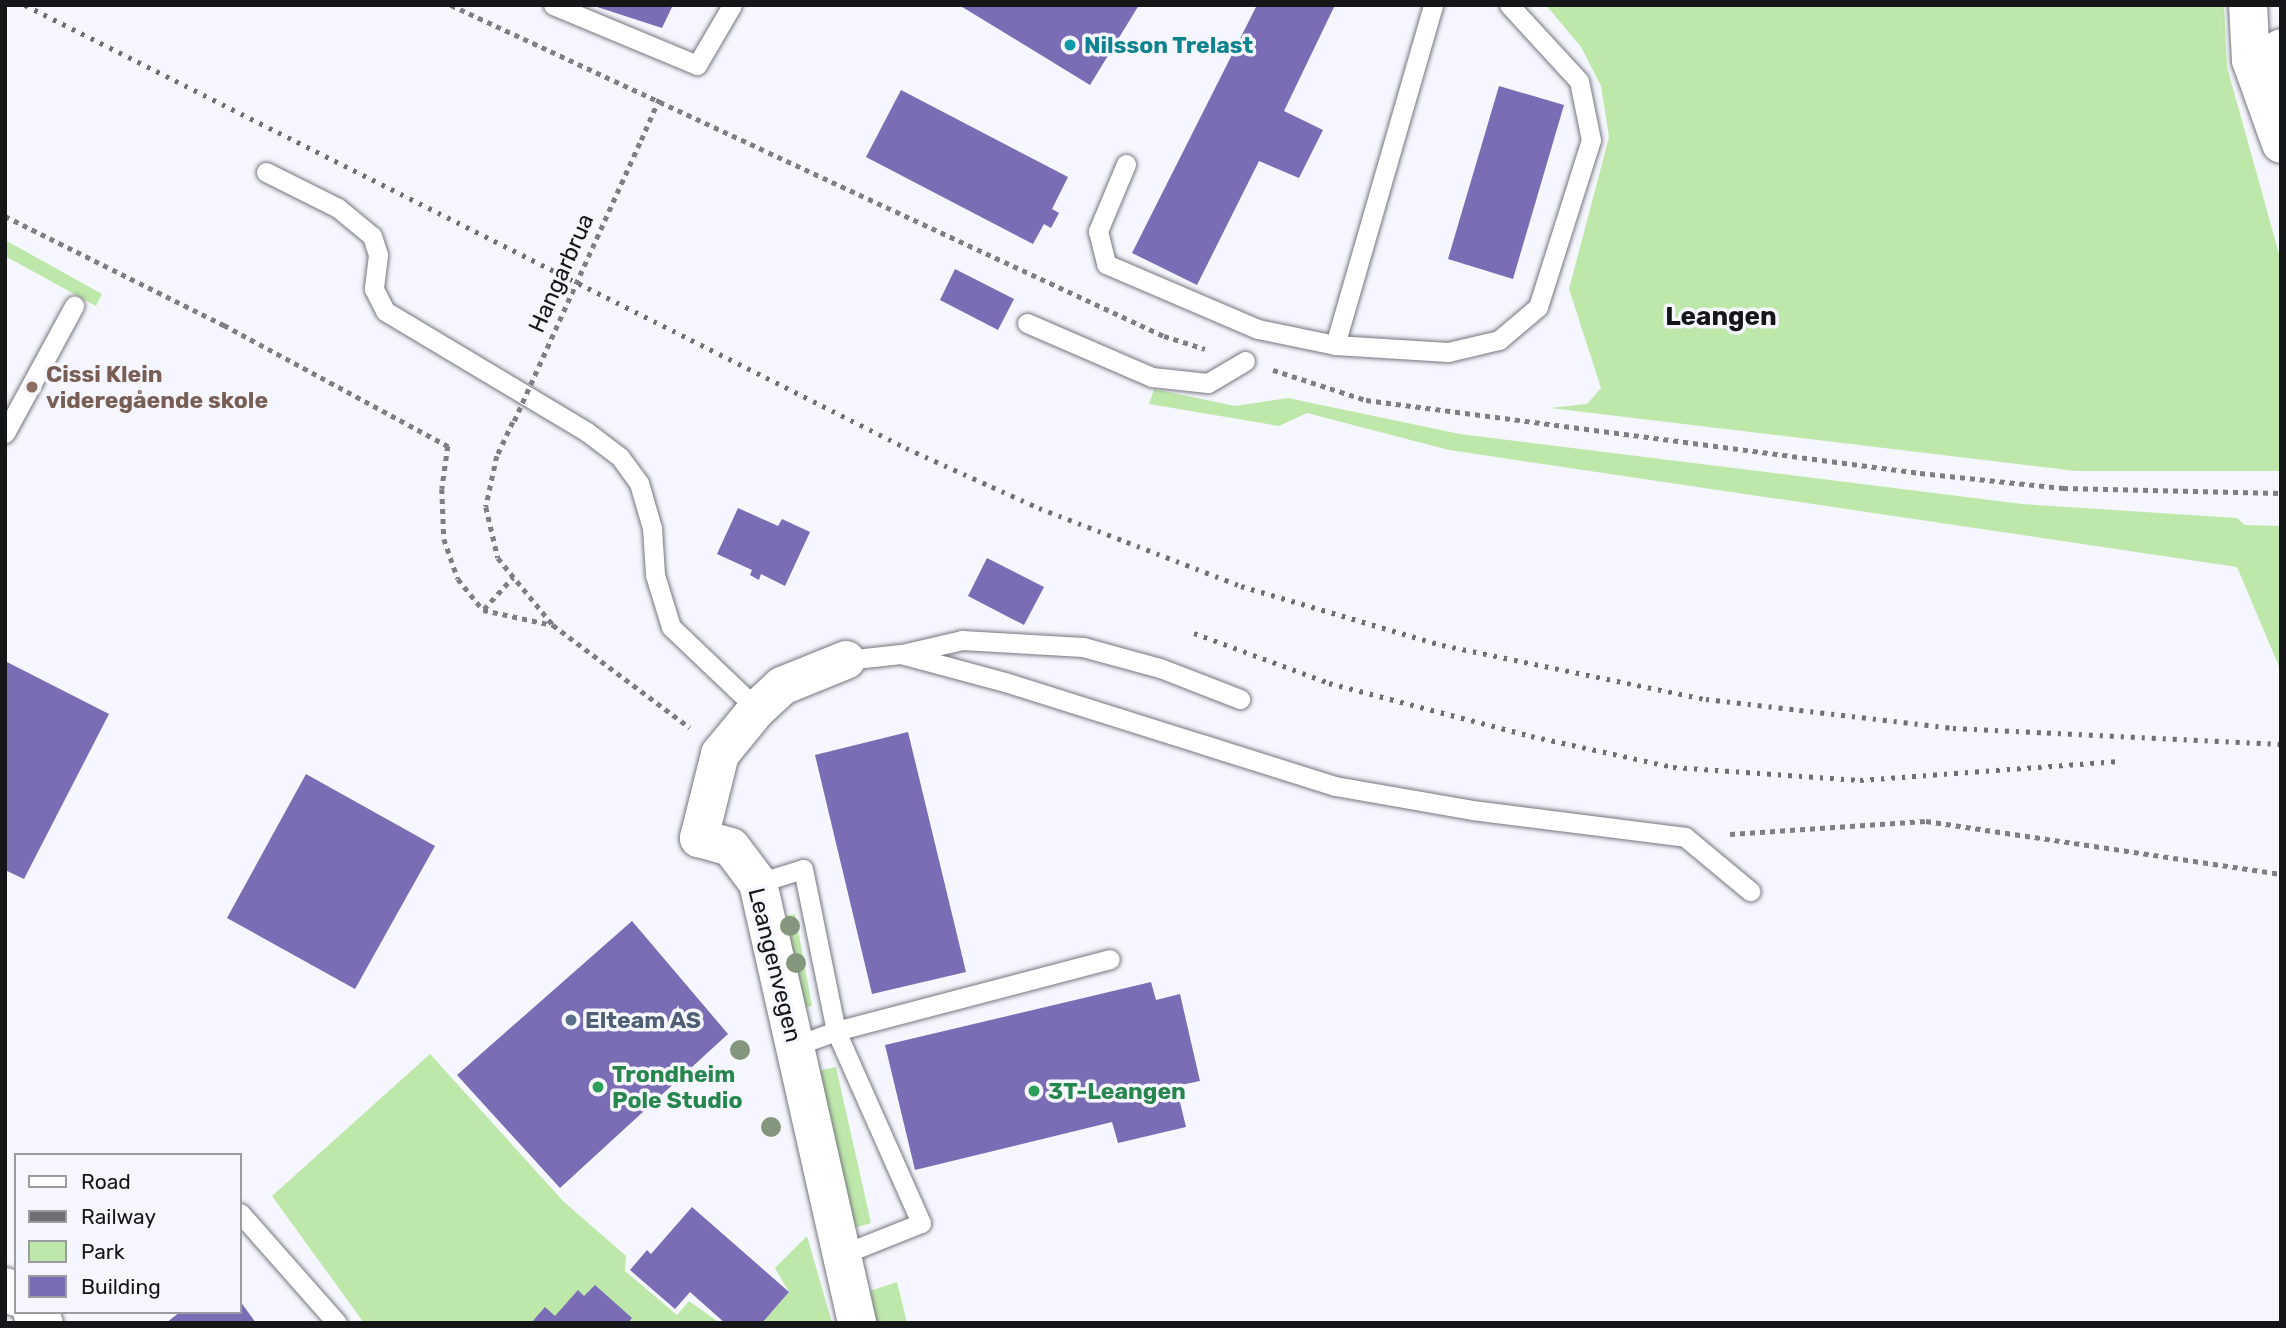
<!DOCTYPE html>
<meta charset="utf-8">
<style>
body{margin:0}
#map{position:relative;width:2286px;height:1328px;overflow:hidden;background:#f5f6fe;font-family:Rubik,sans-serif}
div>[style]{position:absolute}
.green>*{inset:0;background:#bee8aa}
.building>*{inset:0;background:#7a6db6}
.path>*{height:4.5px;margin-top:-2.25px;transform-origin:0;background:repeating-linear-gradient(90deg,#7e7f84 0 5px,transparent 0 10px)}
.roads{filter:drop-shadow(0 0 2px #75767d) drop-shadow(0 0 2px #75767d)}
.service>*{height:19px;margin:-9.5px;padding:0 9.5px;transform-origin:9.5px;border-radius:9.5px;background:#fff}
.minor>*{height:38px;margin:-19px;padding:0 19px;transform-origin:19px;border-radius:19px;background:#fff}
.tertiary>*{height:38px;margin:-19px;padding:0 19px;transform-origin:19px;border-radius:19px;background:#fff}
.rail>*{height:5px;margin-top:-2.5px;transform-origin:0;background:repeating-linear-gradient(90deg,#6e6f73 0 3.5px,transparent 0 10.5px)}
.path-bridge>*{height:4.5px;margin-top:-2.25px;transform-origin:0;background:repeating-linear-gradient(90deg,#7e7f84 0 5px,transparent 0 10px)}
.trees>*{width:20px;height:20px;margin:-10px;border-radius:50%;background:#85967e}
.dots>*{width:19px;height:19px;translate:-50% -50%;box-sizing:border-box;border:4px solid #f5f6fe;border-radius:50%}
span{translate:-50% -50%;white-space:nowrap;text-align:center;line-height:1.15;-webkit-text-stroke:7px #f5f6fe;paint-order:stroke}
.culture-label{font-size:23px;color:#0d838f;font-weight:700}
.left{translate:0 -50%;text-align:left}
.street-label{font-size:23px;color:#151618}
.education-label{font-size:23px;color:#785e54;font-weight:700}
.service-label{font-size:23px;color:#4e5e75;font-weight:700}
.leisure-label{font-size:23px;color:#27864d;font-weight:700}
.quarter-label{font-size:26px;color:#151618;font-weight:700}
.frame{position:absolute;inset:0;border:7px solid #151618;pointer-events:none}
.legend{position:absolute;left:14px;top:1153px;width:228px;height:161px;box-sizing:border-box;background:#f5f6fe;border:2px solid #9b9ca2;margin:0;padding:9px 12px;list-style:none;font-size:21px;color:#151618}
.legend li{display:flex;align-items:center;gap:14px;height:35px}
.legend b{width:35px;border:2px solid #9b9ca2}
</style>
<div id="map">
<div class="green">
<i style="clip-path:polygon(1546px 5px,2224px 5px,2227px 67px,2281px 261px,2281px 471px,2076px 471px,1550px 408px,1587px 404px,1601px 388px,1569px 289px,1609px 137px,1601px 86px,1581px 47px)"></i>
<i style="clip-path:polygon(5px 240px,102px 294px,96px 306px,5px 256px)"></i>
<i style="clip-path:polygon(1154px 389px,1235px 406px,1288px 398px,1460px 434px,2022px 504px,2237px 518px,2245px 525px,2281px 526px,2281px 671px,2237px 567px,1449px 450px,1307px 413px,1279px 426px,1149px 404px)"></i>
<i style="clip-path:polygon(795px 914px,812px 1006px,798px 1009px,777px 918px)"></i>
<i style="clip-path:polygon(430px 1054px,564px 1202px,626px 1256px,625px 1271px,677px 1315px,689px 1301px,720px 1323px,364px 1323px,272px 1196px)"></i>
<i style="clip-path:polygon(836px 1067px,871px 1223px,854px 1228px,817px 1071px)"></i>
<i style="clip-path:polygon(807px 1236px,832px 1323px,762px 1323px,789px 1292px,775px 1268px)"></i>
<i style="clip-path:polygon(897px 1282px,907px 1323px,877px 1323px,870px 1291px)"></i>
</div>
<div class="building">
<i style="clip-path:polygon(591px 5px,673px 5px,662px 28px)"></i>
<i style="clip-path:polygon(959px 5px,1139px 5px,1090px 85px)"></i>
<i style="clip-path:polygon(1257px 5px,1335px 5px,1284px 111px,1323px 130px,1299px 178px,1259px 161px,1197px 285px,1132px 253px)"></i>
<i style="clip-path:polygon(1499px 86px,1564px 105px,1513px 279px,1448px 259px)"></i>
<i style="clip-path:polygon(901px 90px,1068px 177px,1052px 209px,1059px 213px,1051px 228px,1044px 224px,1033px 244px,866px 157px)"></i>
<i style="clip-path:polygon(955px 269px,1014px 299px,998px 330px,940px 300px)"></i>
<i style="clip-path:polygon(738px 508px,778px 526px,782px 519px,810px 532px,785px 586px,761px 574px,759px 580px,750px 575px,752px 570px,717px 554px)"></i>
<i style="clip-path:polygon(987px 558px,1044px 587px,1024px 625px,968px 596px)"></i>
<i style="clip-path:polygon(5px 661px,109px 714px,24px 879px,5px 870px)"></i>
<i style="clip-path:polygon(908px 732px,966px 972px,872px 994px,815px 755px)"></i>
<i style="clip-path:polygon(306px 774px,435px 846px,355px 989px,227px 918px)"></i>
<i style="clip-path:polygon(632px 921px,728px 1034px,560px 1188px,457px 1075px)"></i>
<i style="clip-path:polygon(1151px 982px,1156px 1000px,1180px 994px,1200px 1081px,1176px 1086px,1186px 1127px,1118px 1143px,1112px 1122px,915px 1170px,885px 1045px)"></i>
<i style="clip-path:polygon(692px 1207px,789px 1292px,762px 1323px,725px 1323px,690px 1292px,675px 1309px,630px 1270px,647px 1250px,651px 1254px)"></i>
<i style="clip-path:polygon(595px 1285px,632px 1318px,628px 1323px,531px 1323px,545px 1307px,555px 1316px,578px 1290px,584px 1296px)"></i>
<i style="clip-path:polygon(240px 1301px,256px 1323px,166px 1323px,180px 1312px,240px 1312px)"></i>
</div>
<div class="path">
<i style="left:451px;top:5px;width:786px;rotate:24.9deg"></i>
<i style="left:1164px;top:336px;width:43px;rotate:17.6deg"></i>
<i style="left:641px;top:140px;width:45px;rotate:-66.3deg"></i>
<i style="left:5px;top:216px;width:245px;rotate:26.5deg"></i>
<i style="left:224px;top:325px;width:255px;rotate:28.4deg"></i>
<i style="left:448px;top:446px;width:43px;rotate:97.9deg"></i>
<i style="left:442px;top:489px;width:50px;rotate:87.7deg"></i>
<i style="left:444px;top:539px;width:42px;rotate:70.7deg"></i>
<i style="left:458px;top:579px;width:40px;rotate:51deg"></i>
<i style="left:483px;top:610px;width:72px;rotate:12.1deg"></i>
<i style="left:1273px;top:370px;width:98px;rotate:17.9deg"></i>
<i style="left:1366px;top:400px;width:559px;rotate:7.51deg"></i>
<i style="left:1920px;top:473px;width:144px;rotate:6deg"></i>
<i style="left:2063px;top:488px;width:218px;rotate:1.3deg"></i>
<i style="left:513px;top:422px;width:38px;rotate:115deg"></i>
<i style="left:497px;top:456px;width:52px;rotate:102.2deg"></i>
<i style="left:486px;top:507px;width:52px;rotate:76.8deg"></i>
<i style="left:498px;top:558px;width:87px;rotate:50.6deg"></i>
<i style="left:553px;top:625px;width:171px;rotate:36.9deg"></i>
<i style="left:484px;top:609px;width:43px;rotate:-47.8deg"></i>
<i style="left:1730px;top:834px;width:196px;rotate:-3.8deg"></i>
<i style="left:1926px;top:821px;width:359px;rotate:8.5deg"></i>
</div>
<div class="roads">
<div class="service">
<i style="left:553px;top:5px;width:156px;rotate:22.6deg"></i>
<i style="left:697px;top:65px;width:69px;rotate:-59.7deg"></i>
<i style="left:1126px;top:164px;width:73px;rotate:112.7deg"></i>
<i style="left:1098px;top:231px;width:34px;rotate:76deg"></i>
<i style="left:1106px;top:264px;width:165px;rotate:23.2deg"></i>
<i style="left:1258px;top:329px;width:79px;rotate:11.7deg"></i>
<i style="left:1335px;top:345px;width:113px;rotate:3.5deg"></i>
<i style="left:1448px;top:352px;width:52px;rotate:-13.2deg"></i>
<i style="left:1499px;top:340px;width:51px;rotate:-40.2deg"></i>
<i style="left:1538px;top:307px;width:175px;rotate:-72.4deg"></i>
<i style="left:1591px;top:140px;width:60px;rotate:-101.5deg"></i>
<i style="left:1579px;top:81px;width:103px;rotate:-132.6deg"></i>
<i style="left:266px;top:172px;width:80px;rotate:26.6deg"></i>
<i style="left:338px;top:208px;width:44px;rotate:39.5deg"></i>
<i style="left:372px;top:236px;width:20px;rotate:72deg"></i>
<i style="left:378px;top:255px;width:34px;rotate:97deg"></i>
<i style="left:374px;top:289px;width:25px;rotate:63deg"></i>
<i style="left:385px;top:311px;width:235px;rotate:30.9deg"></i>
<i style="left:587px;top:432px;width:41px;rotate:37.1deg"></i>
<i style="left:620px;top:457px;width:32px;rotate:54deg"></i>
<i style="left:639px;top:483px;width:47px;rotate:73.9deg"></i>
<i style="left:652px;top:528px;width:47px;rotate:86.3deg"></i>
<i style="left:655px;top:575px;width:54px;rotate:72.9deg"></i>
<i style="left:671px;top:627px;width:119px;rotate:43.6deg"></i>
<i style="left:1027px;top:323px;width:136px;rotate:23.4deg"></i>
<i style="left:1152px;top:377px;width:56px;rotate:6.1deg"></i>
<i style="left:1208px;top:383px;width:43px;rotate:-30.7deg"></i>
<i style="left:1335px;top:345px;width:354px;rotate:-73.9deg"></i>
<i style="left:5px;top:433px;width:145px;rotate:-61.5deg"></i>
<i style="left:902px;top:654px;width:62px;rotate:-13.1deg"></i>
<i style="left:962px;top:640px;width:121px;rotate:3.3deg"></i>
<i style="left:1083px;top:647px;width:80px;rotate:15.3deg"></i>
<i style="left:1160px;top:668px;width:86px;rotate:21.2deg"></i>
<i style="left:846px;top:660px;width:55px;rotate:-6.2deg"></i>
<i style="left:901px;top:654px;width:108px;rotate:15.1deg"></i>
<i style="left:1005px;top:682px;width:346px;rotate:17.5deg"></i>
<i style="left:1335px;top:786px;width:139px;rotate:9.9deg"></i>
<i style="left:1472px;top:810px;width:215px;rotate:7.2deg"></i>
<i style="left:1685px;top:837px;width:85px;rotate:39.7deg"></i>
<i style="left:758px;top:883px;width:47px;rotate:-17.3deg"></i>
<i style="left:803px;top:869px;width:165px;rotate:78.5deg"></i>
<i style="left:836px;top:1031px;width:210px;rotate:66.1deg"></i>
<i style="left:921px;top:1223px;width:86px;rotate:158.2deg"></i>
<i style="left:795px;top:1046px;width:44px;rotate:-20.1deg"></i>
<i style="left:836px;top:1031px;width:283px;rotate:-14.7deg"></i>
<i style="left:240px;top:1213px;width:147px;rotate:48.6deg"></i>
</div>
<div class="minor">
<i style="left:846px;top:660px;width:69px;rotate:157.9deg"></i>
<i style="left:782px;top:686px;width:34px;rotate:137deg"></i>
<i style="left:757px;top:709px;width:58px;rotate:129.4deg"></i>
<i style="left:720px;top:754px;width:87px;rotate:104deg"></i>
<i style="left:699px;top:838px;width:33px;rotate:16deg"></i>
<i style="left:731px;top:847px;width:45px;rotate:53.1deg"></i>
<i style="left:758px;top:883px;width:451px;rotate:77.3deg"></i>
</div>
<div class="tertiary">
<i style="left:2248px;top:5px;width:55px;rotate:86.9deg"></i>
<i style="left:2251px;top:60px;width:89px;rotate:70.3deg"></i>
<i style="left:2275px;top:108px;width:60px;rotate:-84.3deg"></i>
<i style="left:5px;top:1287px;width:15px;rotate:42deg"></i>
<i style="left:32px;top:1312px;width:16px;rotate:43deg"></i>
</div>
</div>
<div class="rail">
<i style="left:25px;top:5px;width:986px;rotate:26.69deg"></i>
<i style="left:906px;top:448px;width:146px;rotate:24.3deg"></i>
<i style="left:1039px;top:508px;width:217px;rotate:21.1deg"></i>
<i style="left:1241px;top:586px;width:209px;rotate:16.4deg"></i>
<i style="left:1442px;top:645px;width:269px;rotate:11.6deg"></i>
<i style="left:1706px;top:699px;width:249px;rotate:6.7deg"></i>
<i style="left:1953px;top:728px;width:328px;rotate:2.8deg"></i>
<i style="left:1194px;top:633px;width:144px;rotate:20.3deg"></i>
<i style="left:1329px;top:683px;width:209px;rotate:14.7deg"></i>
<i style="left:1531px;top:736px;width:145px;rotate:12.3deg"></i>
<i style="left:1673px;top:767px;width:187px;rotate:4deg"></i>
<i style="left:1860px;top:780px;width:260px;rotate:-4.2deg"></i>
</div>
<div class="path-bridge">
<i style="left:514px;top:421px;width:308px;rotate:-65.7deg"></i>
</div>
<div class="trees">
<i style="left:790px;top:926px"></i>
<i style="left:796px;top:963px"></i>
<i style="left:740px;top:1050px"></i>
<i style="left:771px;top:1127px"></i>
</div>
<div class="dots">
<i style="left:1070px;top:45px;background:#0f9aa8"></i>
<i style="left:32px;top:387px;background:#8d6e63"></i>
<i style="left:571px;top:1020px;background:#5c6f8a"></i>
<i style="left:598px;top:1087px;background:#2e9e5b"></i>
<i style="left:1034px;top:1091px;background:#2e9e5b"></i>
</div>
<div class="culture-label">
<span class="left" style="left:1084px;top:45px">Nilsson Trelast</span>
</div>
<div class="street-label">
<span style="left:561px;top:273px;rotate:-66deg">Hangarbrua</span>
<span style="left:775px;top:965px;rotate:76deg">Leangenvegen</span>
</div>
<div class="education-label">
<span class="left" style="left:46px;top:387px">Cissi Klein<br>videregående skole</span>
</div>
<div class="service-label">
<span class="left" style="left:585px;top:1020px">Elteam AS</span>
</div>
<div class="leisure-label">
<span class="left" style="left:612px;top:1087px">Trondheim<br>Pole Studio</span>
<span class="left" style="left:1048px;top:1091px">3T-Leangen</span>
</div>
<div class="quarter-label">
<span style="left:1721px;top:317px">Leangen</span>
</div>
<div class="frame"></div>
<ul class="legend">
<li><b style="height:9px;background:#fff"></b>Road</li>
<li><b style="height:9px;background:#6e6f73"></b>Railway</li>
<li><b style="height:19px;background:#bee8aa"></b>Park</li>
<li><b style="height:19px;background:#7a6db6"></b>Building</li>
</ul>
</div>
